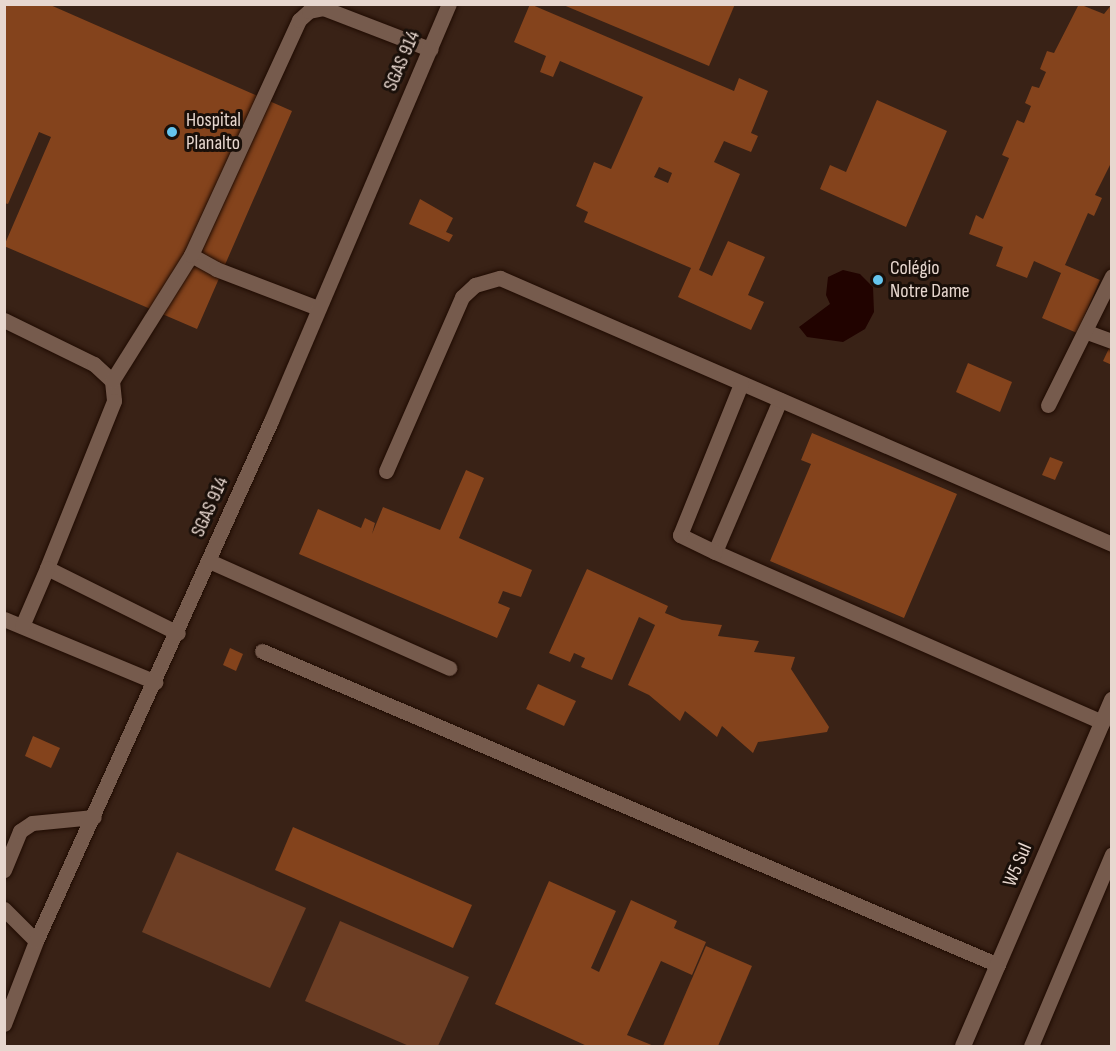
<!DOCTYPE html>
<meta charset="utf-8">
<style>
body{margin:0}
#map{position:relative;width:1116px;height:1051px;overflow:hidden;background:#392216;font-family:"Sofia Sans Condensed",sans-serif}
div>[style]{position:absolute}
.green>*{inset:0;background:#6d3e24}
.water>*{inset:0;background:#210300}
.building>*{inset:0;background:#84431c}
.roads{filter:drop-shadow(0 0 2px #1f0b02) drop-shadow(0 0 2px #1f0b02)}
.service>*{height:15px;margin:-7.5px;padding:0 7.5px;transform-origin:7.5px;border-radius:7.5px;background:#765b4d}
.secondary>*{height:16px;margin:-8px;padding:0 8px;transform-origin:8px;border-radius:8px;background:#765b4d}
.dots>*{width:16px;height:16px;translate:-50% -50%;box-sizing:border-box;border:3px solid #190f09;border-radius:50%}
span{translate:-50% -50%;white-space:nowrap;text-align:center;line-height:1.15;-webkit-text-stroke:6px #190f09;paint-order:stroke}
.street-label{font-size:20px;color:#e7d7cf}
.poi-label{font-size:20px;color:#e7d7cf}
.left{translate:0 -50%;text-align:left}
.frame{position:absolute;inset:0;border:6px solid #e7d7cf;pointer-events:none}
</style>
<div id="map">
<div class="green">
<i style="clip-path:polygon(177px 852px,306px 908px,270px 988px,142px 932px)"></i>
<i style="clip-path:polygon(340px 921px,469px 977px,438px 1046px,409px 1046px,305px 1001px)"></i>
</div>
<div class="water">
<i style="clip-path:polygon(843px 270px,860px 274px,873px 287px,874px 312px,865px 329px,843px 342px,807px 337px,799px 327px,830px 304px,826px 295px,828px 277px)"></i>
</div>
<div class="building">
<i style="clip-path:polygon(4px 4px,48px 4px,292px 111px,197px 329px,4px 246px,51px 137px,39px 132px,8px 204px,4px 203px)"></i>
<i style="clip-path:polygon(evenodd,530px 4px,734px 91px,739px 78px,768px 91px,751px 133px,758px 136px,751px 152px,724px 141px,714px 162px,740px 174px,699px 270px,712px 276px,728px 241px,765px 257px,748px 295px,764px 302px,751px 330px,678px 297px,691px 268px,584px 222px,588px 212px,576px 206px,594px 162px,611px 169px,643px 97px,560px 61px,553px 77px,540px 72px,546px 56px,514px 42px,530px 4px,659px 167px,672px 173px,668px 183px,654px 177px,659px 167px)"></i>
<i style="clip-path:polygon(561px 4px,735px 4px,709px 66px)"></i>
<i style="clip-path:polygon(1079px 4px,1104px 14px,1112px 4px,1112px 161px,1095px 195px,1102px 198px,1094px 216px,1088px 213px,1065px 265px,1100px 280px,1077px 333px,1042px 318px,1061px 273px,1034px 261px,1027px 278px,996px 266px,1003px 247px,969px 234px,976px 215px,983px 219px,1009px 158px,1002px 155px,1017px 120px,1024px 123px,1031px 106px,1025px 103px,1032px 86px,1039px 88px,1046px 72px,1040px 69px,1047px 51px,1054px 53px)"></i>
<i style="clip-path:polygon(877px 100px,947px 131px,906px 227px,820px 189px,830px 165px,846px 172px)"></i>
<i style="clip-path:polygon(420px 199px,453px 218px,446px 232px,453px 235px,449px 242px,409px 224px)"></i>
<i style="clip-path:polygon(1112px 342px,1112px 365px,1103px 361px)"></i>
<i style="clip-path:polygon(968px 363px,1012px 382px,1000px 412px,956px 392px)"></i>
<i style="clip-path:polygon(812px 433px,957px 494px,904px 618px,770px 561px,811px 464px,801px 460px)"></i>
<i style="clip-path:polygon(1050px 457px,1063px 462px,1055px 480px,1042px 475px)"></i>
<i style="clip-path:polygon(466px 470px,484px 478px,459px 538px,532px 570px,521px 597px,503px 591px,498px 603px,510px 608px,497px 638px,299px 554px,318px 509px,361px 528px,365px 518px,375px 523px,372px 534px,383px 507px,440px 530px)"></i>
<i style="clip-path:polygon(587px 569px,668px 606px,665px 613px,682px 620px,722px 625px,718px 636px,759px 641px,754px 652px,795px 657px,791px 669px,829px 727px,827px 732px,758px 742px,753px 753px,722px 726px,717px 737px,685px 711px,680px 721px,649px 695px,628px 685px,655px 625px,639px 617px,612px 680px,581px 667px,585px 658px,574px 653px,570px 662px,549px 653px)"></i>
<i style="clip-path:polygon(230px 648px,243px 654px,236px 671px,223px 665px)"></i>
<i style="clip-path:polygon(538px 684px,576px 701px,564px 726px,526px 709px)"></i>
<i style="clip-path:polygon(33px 736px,60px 748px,51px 768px,25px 756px)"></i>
<i style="clip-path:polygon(293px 827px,472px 905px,453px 948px,275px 870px)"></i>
<i style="clip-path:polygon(549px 881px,616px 911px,591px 968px,599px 972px,631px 900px,677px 921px,674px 928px,706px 942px,692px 975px,661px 961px,627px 1035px,654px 1046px,587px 1046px,495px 1004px)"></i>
<i style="clip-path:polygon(706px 946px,752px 966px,718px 1046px,663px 1046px)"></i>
</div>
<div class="roads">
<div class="service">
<i style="left:191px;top:255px;width:29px;rotate:29deg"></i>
<i style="left:216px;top:269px;width:109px;rotate:20.9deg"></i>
<i style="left:4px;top:320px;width:100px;rotate:26.1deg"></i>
<i style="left:94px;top:364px;width:25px;rotate:43deg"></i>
<i style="left:112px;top:381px;width:20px;rotate:84deg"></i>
<i style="left:114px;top:401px;width:180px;rotate:111.9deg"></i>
<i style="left:47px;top:568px;width:146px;rotate:26.4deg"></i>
<i style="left:1087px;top:332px;width:27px;rotate:20deg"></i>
<i style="left:112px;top:381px;width:149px;rotate:-57.9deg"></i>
<i style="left:191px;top:255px;width:259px;rotate:-65.3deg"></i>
<i style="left:299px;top:20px;width:13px;rotate:-42deg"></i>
<i style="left:309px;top:11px;width:14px;rotate:-12deg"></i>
<i style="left:323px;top:8px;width:115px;rotate:21deg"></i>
<i style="left:780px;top:400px;width:165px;rotate:113.2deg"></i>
<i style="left:715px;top:552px;width:423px;rotate:23.7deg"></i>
<i style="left:1048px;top:405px;width:144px;rotate:-63.6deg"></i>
<i style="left:386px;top:471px;width:190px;rotate:-66.4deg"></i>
<i style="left:462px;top:297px;width:18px;rotate:-43deg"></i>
<i style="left:475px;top:285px;width:26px;rotate:-16deg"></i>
<i style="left:500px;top:278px;width:667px;rotate:23.49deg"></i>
<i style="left:715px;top:552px;width:39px;rotate:-154deg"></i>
<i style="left:680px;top:535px;width:163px;rotate:-68deg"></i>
<i style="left:209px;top:561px;width:263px;rotate:24deg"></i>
<i style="left:4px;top:619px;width:164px;rotate:22.6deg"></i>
<i style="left:22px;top:626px;width:63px;rotate:-66.7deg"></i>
<i style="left:262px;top:651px;width:800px;rotate:23.1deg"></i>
<i style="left:4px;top:870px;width:42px;rotate:-67.7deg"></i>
<i style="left:20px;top:831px;width:14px;rotate:-34deg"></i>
<i style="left:32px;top:823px;width:62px;rotate:-5.5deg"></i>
<i style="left:4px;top:909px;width:45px;rotate:45deg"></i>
<i style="left:4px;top:1024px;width:89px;rotate:-68.9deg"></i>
<i style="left:36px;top:941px;width:571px;rotate:-65.68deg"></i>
<i style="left:271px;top:421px;width:453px;rotate:-66.9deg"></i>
<i style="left:1031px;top:1046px;width:208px;rotate:-67.1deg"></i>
</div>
<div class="secondary">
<i style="left:963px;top:1046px;width:377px;rotate:-66.7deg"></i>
</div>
</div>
<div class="dots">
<i style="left:172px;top:132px;background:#65c5ee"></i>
<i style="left:878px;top:280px;background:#65c5ee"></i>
</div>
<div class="street-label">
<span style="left:402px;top:61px;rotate:-67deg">SGAS 914</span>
<span style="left:210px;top:507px;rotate:-66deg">SGAS 914</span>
<span style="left:1018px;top:865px;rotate:-67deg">W5 Sul</span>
</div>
<div class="poi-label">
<span class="left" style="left:186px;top:132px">Hospital<br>Planalto</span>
<span class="left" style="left:890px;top:280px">Colégio<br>Notre Dame</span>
</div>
<div class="frame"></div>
</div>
